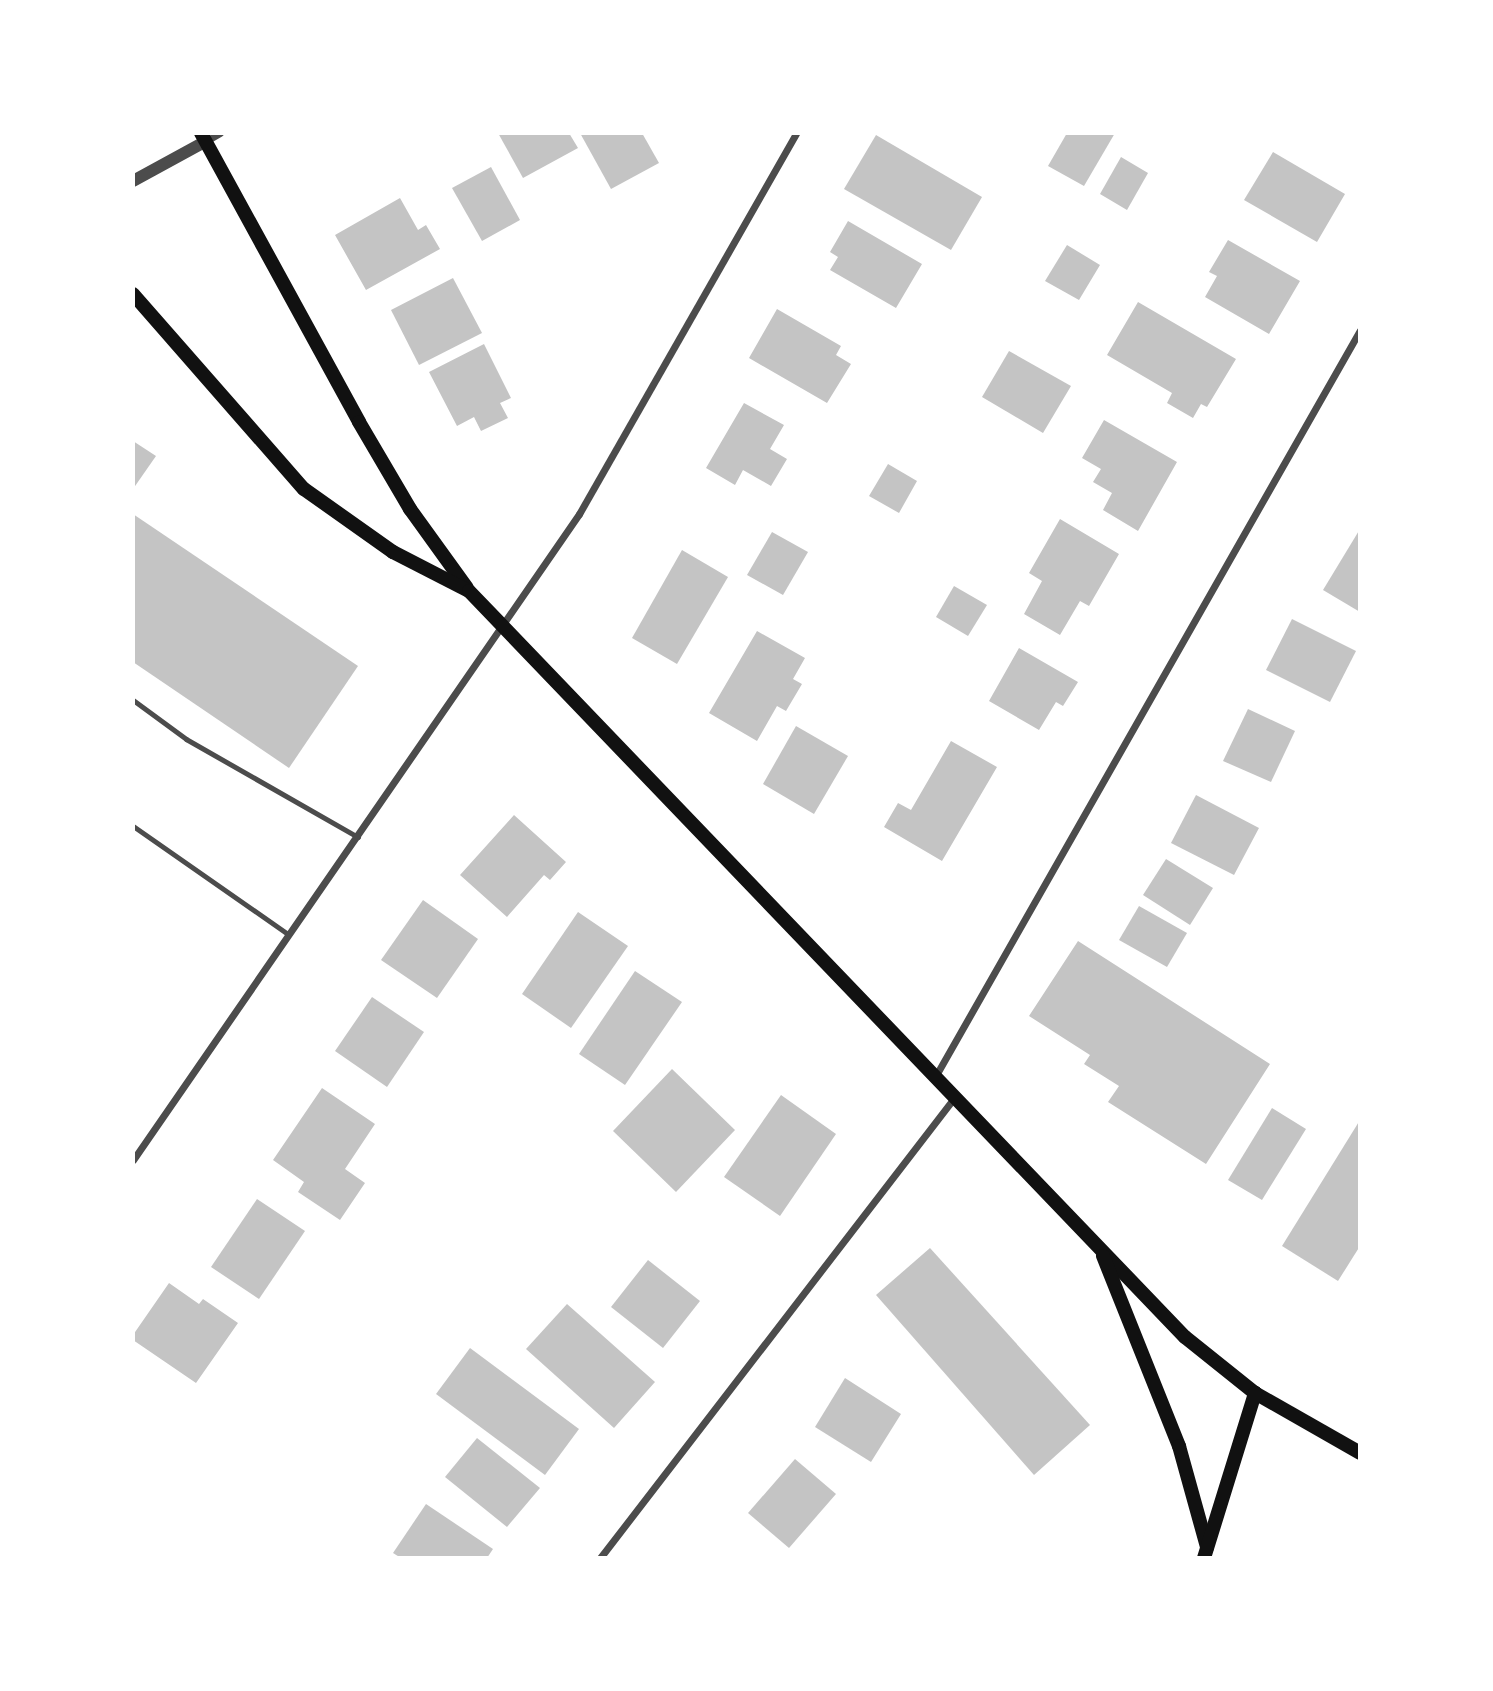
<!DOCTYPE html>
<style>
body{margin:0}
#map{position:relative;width:1493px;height:1691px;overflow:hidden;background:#fff;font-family:Roboto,sans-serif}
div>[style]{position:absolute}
.building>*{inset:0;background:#c4c4c4}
.service>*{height:5px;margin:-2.5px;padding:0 2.5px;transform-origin:2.5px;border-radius:2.5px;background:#4c4c4c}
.minor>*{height:7px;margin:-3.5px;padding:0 3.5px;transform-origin:3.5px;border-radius:3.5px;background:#4c4c4c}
.tertiary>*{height:12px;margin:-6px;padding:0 6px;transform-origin:6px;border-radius:6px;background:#4c4c4c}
.secondary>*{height:14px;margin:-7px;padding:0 7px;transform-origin:7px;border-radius:7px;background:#111}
span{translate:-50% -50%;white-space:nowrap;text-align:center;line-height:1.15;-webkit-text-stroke:5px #fff;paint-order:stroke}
.frame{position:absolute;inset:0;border:135px solid #fff;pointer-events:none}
</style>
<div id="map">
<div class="building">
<i style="clip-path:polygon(498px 133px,569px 133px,578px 148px,523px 178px)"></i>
<i style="clip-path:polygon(580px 133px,642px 133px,659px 163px,611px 189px)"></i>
<i style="clip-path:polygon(1067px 133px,1115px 133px,1084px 186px,1048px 166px)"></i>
<i style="clip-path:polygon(876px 135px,982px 197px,951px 250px,844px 189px)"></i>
<i style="clip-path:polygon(1273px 152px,1345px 194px,1317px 242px,1244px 200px)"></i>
<i style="clip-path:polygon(1121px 157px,1148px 173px,1127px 210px,1100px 194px)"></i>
<i style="clip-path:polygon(491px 167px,520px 220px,482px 241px,452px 188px)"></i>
<i style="clip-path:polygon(400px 198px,418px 230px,426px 225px,440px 249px,366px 290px,335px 235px)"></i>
<i style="clip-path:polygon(848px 221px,922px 264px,896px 308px,830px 270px,838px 257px,830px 252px)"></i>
<i style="clip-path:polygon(1228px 240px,1300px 281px,1269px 334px,1205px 297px,1217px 276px,1209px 272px)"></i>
<i style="clip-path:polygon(1067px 245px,1100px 265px,1079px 300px,1045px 281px)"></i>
<i style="clip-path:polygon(453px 278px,482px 333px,419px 365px,391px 310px)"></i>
<i style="clip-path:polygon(1138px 302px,1236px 359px,1207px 407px,1201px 404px,1193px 418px,1167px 403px,1172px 393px,1107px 355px)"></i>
<i style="clip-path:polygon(777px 309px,841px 346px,836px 355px,851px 364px,827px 403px,749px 358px)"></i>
<i style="clip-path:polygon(484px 344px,511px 398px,500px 403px,508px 418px,481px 431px,474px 417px,457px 426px,429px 372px)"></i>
<i style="clip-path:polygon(1009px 351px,1071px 386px,1043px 433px,982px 397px)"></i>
<i style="clip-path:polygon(744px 403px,784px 425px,770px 449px,787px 459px,771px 486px,743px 470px,735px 485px,706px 468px)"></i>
<i style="clip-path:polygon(1104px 420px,1177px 462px,1138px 531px,1103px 510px,1112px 493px,1093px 482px,1101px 469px,1082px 458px)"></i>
<i style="clip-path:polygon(133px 441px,156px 456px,133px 489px)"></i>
<i style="clip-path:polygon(888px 464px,917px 481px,899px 513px,869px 496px)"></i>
<i style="clip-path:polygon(133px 514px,358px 666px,289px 768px,133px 662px)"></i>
<i style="clip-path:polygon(1060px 519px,1119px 554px,1089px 606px,1080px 601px,1060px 635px,1024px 614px,1042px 581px,1029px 573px)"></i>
<i style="clip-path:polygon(1360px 529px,1360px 612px,1323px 590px)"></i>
<i style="clip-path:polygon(772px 532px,808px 552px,783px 595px,747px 575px)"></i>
<i style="clip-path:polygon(682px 550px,728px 577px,677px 664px,632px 638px)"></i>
<i style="clip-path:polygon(954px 586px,987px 605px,968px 636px,936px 617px)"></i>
<i style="clip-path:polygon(1292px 619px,1356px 651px,1330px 702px,1266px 670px)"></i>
<i style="clip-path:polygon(757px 631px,805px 658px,793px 679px,802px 684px,786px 711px,777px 706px,757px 741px,709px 713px)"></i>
<i style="clip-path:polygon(1019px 648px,1078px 682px,1063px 706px,1056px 702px,1039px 730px,989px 701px)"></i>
<i style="clip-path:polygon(1248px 709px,1295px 731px,1271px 782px,1223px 761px)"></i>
<i style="clip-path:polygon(796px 726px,848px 756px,814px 814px,763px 784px)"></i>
<i style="clip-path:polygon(951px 741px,997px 767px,942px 861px,884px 827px,898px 803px,911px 810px)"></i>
<i style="clip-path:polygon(1196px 795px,1259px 828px,1234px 875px,1171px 843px)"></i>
<i style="clip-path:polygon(514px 815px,566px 862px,550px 880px,544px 875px,507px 917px,460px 875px)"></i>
<i style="clip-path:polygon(1166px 859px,1213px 888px,1190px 925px,1143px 895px)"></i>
<i style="clip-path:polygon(423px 900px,478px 939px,437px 998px,381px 960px)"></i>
<i style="clip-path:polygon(1139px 906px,1187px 933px,1167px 967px,1119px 940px)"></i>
<i style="clip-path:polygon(578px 912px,628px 946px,571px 1028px,522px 994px)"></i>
<i style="clip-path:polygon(1078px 941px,1270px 1064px,1206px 1164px,1108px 1102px,1119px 1086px,1084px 1064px,1090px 1055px,1029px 1016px)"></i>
<i style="clip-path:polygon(635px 971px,682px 1002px,625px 1085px,579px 1054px)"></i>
<i style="clip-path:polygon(372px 997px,424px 1032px,387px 1087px,335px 1051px)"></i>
<i style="clip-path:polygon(672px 1069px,735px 1130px,676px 1192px,613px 1131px)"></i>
<i style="clip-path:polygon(322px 1088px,375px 1124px,345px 1169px,365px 1183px,340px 1220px,298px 1192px,304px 1182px,273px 1160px)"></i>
<i style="clip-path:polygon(781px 1095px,836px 1134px,780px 1216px,724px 1177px)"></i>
<i style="clip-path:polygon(1272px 1108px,1306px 1129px,1262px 1200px,1228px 1180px)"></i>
<i style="clip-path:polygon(1360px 1120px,1360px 1246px,1338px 1281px,1282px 1246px)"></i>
<i style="clip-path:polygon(257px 1199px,305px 1231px,259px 1299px,211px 1267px)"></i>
<i style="clip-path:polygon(930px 1248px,1090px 1425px,1034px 1475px,876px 1295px)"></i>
<i style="clip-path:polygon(648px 1260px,700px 1301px,663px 1348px,611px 1307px)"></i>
<i style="clip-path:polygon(169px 1283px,199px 1304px,203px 1299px,238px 1323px,196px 1383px,133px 1340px,133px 1335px)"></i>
<i style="clip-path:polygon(567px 1304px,655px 1382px,614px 1428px,526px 1349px)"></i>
<i style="clip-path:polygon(470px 1348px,579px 1429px,545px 1475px,436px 1394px)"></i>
<i style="clip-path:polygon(845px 1378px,901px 1414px,871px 1462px,815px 1427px)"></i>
<i style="clip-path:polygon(477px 1438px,540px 1488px,507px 1527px,445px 1477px)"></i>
<i style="clip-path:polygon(795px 1459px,836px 1494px,789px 1548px,748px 1513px)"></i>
<i style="clip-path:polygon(426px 1504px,493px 1549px,487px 1558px,401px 1558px,393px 1553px)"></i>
</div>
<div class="service">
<i style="left:133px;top:700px;width:66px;rotate:36.3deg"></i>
<i style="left:186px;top:739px;width:198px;rotate:29.7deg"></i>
<i style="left:133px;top:826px;width:190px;rotate:34.9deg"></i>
</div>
<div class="minor">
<i style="left:206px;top:141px;width:16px;rotate:-30deg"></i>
<i style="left:935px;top:1077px;width:859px;rotate:-60.36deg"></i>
<i style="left:133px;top:1160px;width:785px;rotate:-55.38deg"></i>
<i style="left:579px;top:514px;width:438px;rotate:-60.3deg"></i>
<i style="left:600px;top:1558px;width:580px;rotate:-52.42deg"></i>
</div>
<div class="tertiary">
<i style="left:133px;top:181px;width:83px;rotate:-28.7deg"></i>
</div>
<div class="secondary">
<i style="left:201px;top:133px;width:329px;rotate:61.3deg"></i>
<i style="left:359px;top:422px;width:101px;rotate:59.6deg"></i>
<i style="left:410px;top:509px;width:97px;rotate:54.2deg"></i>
<i style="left:133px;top:294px;width:259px;rotate:48.8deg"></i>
<i style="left:304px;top:489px;width:109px;rotate:35.3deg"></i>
<i style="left:393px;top:552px;width:85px;rotate:27.2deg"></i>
<i style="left:469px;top:591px;width:1034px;rotate:46.18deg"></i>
<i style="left:1185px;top:1337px;width:90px;rotate:38.7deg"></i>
<i style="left:1255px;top:1393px;width:121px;rotate:29.7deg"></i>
<i style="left:1103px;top:1256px;width:205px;rotate:68.2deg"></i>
<i style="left:1179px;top:1446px;width:105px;rotate:74.5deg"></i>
<i style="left:1204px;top:1558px;width:173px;rotate:-72.8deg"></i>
</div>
<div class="frame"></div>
</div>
